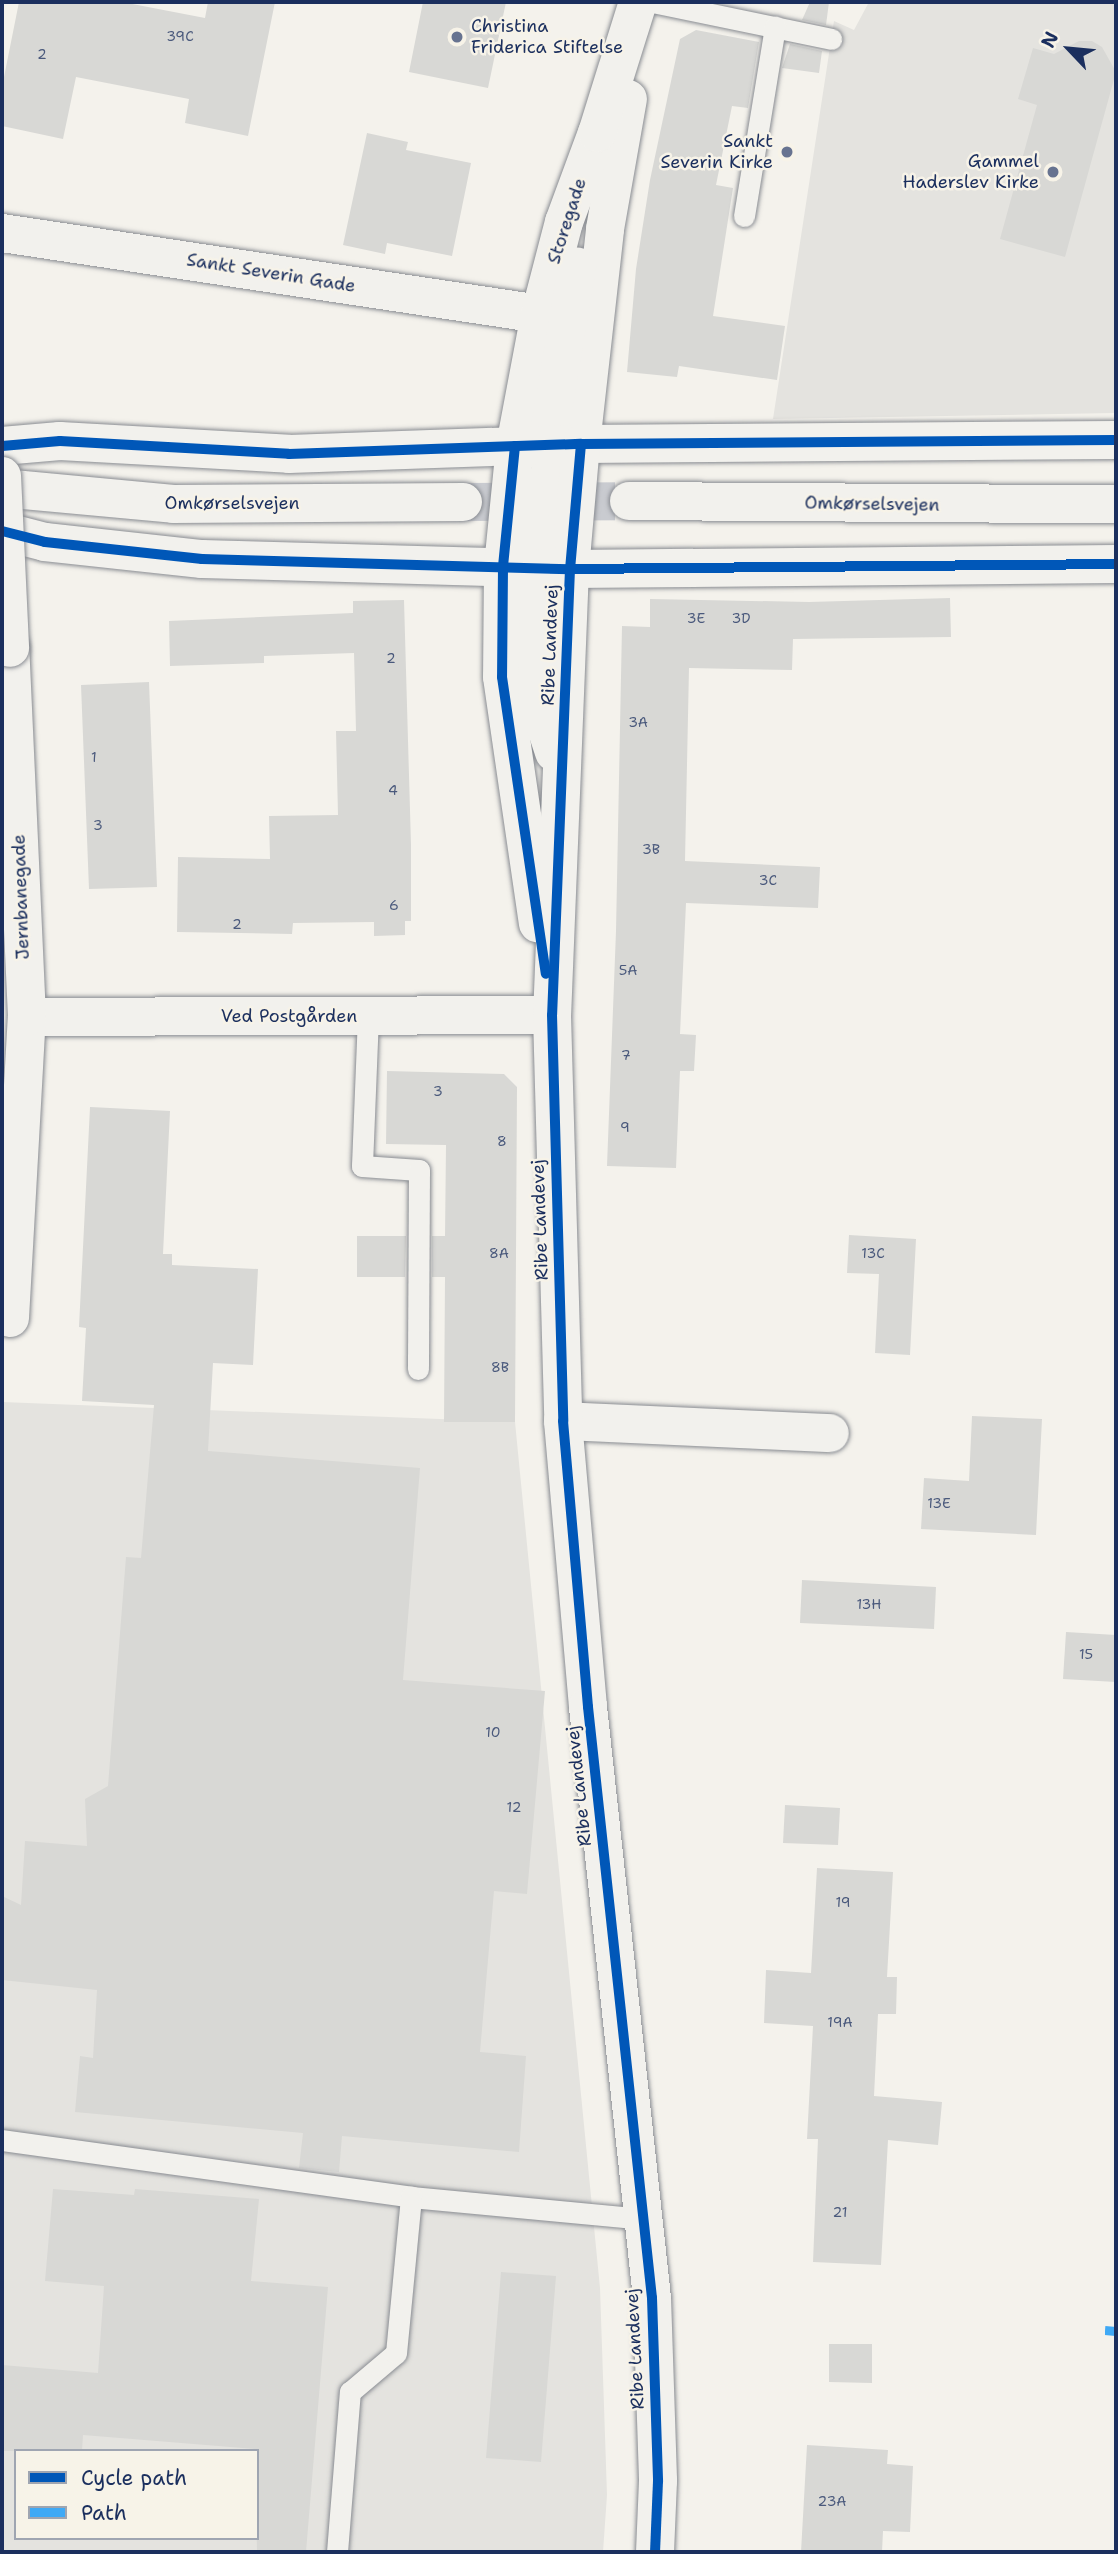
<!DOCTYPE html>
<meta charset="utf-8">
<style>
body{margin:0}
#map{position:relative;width:1118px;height:2554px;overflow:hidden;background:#f4f2ec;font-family:"Shantell Sans",sans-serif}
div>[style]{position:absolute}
.built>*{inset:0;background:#e4e3df}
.building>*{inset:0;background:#d8d8d5}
.secondary-tunnel>*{height:38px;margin-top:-19px;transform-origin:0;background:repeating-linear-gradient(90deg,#c9cbd0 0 38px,transparent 0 57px)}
.roads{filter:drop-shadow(0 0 2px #898c92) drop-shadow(0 0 2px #898c92)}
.service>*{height:21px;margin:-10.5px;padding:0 10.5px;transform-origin:10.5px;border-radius:10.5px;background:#f2f1ed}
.minor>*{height:38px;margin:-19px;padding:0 19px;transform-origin:19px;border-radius:19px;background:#f2f1ed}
.tertiary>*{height:38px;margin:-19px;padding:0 19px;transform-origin:19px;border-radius:19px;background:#f2f1ed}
.secondary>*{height:38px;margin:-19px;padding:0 19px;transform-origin:19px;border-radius:19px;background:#f2f1ed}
.primary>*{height:38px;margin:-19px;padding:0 19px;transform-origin:19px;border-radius:19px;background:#f2f1ed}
.bridges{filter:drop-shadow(0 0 2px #898c92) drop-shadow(0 0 2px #898c92)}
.minor-bridge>*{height:38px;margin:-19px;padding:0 19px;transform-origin:19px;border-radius:19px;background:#f2f1ed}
.quiet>*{height:9px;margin-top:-4.5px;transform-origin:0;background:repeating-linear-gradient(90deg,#3fa9f5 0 18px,transparent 0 27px)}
.cycleway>*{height:10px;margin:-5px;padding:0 5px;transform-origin:5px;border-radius:5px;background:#0057b8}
.dots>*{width:19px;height:19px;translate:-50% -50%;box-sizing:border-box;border:4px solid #f7f3e8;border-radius:50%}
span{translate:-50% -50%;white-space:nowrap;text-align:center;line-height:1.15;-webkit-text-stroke:5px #f7f3e8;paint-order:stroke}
.number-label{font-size:14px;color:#4a597c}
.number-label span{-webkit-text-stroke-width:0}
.poi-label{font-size:18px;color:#1b2f5e}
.left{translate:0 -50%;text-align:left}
.right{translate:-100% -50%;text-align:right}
.street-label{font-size:18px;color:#1b2f5e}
.frame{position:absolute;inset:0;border:4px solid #1b2f5e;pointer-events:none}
.legend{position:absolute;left:14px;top:2449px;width:245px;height:91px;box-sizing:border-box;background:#f7f3e8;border:2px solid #9fa5b1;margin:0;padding:9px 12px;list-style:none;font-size:21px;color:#1b2f5e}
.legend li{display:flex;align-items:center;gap:14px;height:35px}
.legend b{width:35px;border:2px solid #9fa5b1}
.north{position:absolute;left:1034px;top:14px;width:70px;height:70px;-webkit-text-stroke:5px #f7f3e8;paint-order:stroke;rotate:296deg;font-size:19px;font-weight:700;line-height:28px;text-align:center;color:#1b2f5e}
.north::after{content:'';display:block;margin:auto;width:24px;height:32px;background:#1b2f5e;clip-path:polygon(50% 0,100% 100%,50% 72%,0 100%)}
</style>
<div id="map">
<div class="built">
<i style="clip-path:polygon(869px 2px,1116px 2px,1116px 413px,773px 419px,834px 21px,854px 30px)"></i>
<i style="clip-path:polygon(evenodd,2px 1402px,515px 1422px,600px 2288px,607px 2495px,603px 2552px,2px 2552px,2px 1402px,16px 2451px,257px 2451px,257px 2538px,16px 2538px,16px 2451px)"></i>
</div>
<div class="building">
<i style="clip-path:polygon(19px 2px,122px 2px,205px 18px,208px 2px,275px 2px,248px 136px,185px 123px,189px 99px,76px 77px,63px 139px,2px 126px,2px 87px)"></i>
<i style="clip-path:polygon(423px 2px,506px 2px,488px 88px,409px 72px)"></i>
<i style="clip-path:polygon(810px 2px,829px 2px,826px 25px,802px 20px)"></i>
<i style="clip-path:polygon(696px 30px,759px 42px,748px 108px,732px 106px,716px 185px,733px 188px,713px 316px,785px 326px,777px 380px,679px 366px,677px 377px,627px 372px,636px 269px,650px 180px,680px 39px)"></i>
<i style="clip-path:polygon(1079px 41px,1092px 41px,1102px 47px,1116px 72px,1065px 257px,1000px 239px,1037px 105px,1018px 99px,1033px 48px,1054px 54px)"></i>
<i style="clip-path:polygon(790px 44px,822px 51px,819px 73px,782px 68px)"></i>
<i style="clip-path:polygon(367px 133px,408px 142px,406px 150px,471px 163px,452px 256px,387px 243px,385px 254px,343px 245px)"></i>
<i style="clip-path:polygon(950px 598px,951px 637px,793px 639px,792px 670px,689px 668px,685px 861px,820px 867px,818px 908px,686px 903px,680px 1034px,696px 1035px,694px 1071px,680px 1071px,676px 1168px,607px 1166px,616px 931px,622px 626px,650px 627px,650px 599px,809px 602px)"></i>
<i style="clip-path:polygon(404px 600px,411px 845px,411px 921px,405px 921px,405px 935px,374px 936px,374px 922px,293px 923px,292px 934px,177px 932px,178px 857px,270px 859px,269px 816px,338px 815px,336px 731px,356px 731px,354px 653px,264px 656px,264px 663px,170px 666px,169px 621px,353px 613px,353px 601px)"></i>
<i style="clip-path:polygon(149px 682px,157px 887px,89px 889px,81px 685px)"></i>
<i style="clip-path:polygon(387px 1071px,504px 1074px,517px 1087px,515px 1422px,444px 1422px,445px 1277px,432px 1277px,432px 1236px,445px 1236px,446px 1145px,386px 1144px)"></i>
<i style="clip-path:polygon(90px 1107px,170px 1111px,163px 1254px,172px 1254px,172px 1265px,258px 1269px,253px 1365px,213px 1363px,208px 1451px,420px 1468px,403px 1680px,545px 1691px,527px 1894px,494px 1891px,480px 2052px,526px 2056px,519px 2152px,342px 2136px,339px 2172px,299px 2168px,303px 2133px,75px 2112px,80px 2056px,93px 2058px,97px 1990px,2px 1980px,2px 1896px,21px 1905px,25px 1841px,87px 1846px,85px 1799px,108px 1786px,126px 1557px,141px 1558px,154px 1405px,82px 1401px,86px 1328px,79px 1327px)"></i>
<i style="clip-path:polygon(849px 1235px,916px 1239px,910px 1355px,875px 1353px,879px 1274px,847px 1273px)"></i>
<i style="clip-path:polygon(357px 1236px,406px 1236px,405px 1277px,357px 1277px)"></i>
<i style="clip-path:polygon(972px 1416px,1042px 1419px,1036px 1535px,921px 1529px,924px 1478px,969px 1481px)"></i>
<i style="clip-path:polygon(802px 1580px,936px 1587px,934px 1629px,800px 1623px)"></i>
<i style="clip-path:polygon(1066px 1632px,1116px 1635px,1116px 1682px,1063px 1679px)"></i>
<i style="clip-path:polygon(785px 1805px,840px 1808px,838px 1845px,783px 1843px)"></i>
<i style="clip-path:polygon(817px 1868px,893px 1872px,887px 1977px,897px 1977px,896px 2014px,878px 2014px,874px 2096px,942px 2102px,938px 2145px,888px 2140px,881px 2265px,813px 2262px,818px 2139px,807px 2139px,813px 2026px,764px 2023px,766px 1970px,811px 1973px)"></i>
<i style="clip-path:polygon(53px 2189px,134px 2195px,135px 2189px,259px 2199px,251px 2281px,328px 2287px,306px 2552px,257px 2552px,255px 2449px,83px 2435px,82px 2451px,2px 2451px,2px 2365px,98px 2373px,104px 2286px,45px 2281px)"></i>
<i style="clip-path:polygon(501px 2272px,556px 2276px,541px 2462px,486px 2458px)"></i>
<i style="clip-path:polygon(829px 2344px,872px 2344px,872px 2383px,829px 2382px)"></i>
<i style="clip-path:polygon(807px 2445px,888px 2450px,887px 2464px,913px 2466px,910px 2532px,883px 2531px,882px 2552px,801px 2552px)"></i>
</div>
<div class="secondary-tunnel">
<i style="left:463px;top:502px;width:166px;rotate:-0.3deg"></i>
</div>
<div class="roads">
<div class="service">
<i style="left:653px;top:2px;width:182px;rotate:11.7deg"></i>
<i style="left:744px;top:216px;width:192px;rotate:-80.7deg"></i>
<i style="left:368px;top:1016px;width:150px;rotate:92.3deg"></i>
<i style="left:362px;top:1166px;width:57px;rotate:4deg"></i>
<i style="left:419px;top:1170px;width:199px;rotate:90.3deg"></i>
<i style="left:2px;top:2140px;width:413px;rotate:7.9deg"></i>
<i style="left:411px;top:2197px;width:233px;rotate:5.4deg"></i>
<i style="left:337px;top:2552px;width:161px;rotate:-85.4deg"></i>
<i style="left:350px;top:2392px;width:60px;rotate:-40.3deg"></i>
<i style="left:396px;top:2353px;width:157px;rotate:-84.5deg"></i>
</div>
<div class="minor">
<i style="left:27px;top:1017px;width:525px;rotate:-0.22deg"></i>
<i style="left:10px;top:1318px;width:301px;rotate:-86.8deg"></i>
<i style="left:27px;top:1017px;width:369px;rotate:-92.6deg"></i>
<i style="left:563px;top:1421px;width:267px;rotate:2.6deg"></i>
</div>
<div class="tertiary">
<i style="left:2px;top:233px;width:544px;rotate:8.56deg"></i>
<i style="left:581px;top:444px;width:216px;rotate:-83.6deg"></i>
<i style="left:605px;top:229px;width:132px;rotate:-80deg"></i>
<i style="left:515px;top:446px;width:134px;rotate:-79.3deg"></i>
<i style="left:540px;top:314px;width:95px;rotate:-75.4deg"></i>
<i style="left:564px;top:222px;width:95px;rotate:-69.7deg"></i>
<i style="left:597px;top:133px;width:137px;rotate:-72.6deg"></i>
<i style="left:566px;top:549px;width:106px;rotate:-100.4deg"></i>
<i style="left:547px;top:445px;width:181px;rotate:-80.4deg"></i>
</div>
<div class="secondary">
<i style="left:2px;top:446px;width:58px;rotate:-4.9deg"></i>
<i style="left:60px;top:441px;width:229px;rotate:3.2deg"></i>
<i style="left:289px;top:454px;width:292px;rotate:-2deg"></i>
<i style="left:581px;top:444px;width:535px;rotate:-0.43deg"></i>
<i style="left:2px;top:488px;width:172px;rotate:5.3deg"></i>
<i style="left:173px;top:504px;width:290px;rotate:-0.4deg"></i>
<i style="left:629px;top:501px;width:487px;rotate:0.4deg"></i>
<i style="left:2px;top:531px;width:44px;rotate:14.3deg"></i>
<i style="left:45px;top:542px;width:158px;rotate:6.2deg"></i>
<i style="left:202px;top:559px;width:368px;rotate:1.6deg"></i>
<i style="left:570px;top:569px;width:546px;rotate:-0.52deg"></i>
</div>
<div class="primary">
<i style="left:581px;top:444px;width:125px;rotate:95deg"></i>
<i style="left:570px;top:569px;width:446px;rotate:92.3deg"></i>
<i style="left:552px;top:1015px;width:406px;rotate:88.4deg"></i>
<i style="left:563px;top:1421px;width:287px;rotate:85deg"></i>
<i style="left:588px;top:1707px;width:594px;rotate:83.82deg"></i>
<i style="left:652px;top:2298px;width:183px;rotate:88.1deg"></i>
<i style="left:658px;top:2481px;width:71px;rotate:92.4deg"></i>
<i style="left:515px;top:446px;width:122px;rotate:95.7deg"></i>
<i style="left:503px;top:567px;width:110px;rotate:90.5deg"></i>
<i style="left:502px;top:677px;width:249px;rotate:81.7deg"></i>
<i style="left:523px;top:485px;width:85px;rotate:78.4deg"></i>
<i style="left:540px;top:568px;width:132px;rotate:91.3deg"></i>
<i style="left:537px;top:700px;width:55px;rotate:71.9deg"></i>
</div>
</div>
<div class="bridges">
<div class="minor-bridge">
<i style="left:2px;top:476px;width:172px;rotate:87.3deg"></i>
</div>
</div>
<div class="quiet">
<i style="left:1105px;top:2330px;width:11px;rotate:5deg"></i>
</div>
<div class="cycleway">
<i style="left:581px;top:444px;width:125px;rotate:95deg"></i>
<i style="left:570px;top:569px;width:446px;rotate:92.3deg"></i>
<i style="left:552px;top:1015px;width:406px;rotate:88.4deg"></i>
<i style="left:563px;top:1421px;width:287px;rotate:85deg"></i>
<i style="left:588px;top:1707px;width:594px;rotate:83.82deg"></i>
<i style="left:652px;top:2298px;width:183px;rotate:88.1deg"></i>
<i style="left:658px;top:2481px;width:71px;rotate:92.4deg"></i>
<i style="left:2px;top:446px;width:58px;rotate:-4.9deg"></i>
<i style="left:60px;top:441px;width:229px;rotate:3.2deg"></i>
<i style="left:289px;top:454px;width:292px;rotate:-2deg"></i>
<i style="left:581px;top:444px;width:535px;rotate:-0.43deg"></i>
<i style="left:515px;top:446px;width:122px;rotate:95.7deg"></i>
<i style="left:503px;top:567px;width:110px;rotate:90.5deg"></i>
<i style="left:502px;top:677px;width:300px;rotate:81.6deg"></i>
<i style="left:2px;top:531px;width:44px;rotate:14.3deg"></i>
<i style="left:45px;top:542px;width:158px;rotate:6.2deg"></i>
<i style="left:202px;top:559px;width:368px;rotate:1.6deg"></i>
<i style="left:570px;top:569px;width:546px;rotate:-0.52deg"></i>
</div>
<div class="dots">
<i style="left:457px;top:37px;background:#677390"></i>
<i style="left:787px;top:152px;background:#677390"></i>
<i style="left:1053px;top:172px;background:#677390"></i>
</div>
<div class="number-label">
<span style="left:180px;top:36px">39C</span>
<span style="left:42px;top:54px">2</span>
<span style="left:696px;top:618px">3E</span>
<span style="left:741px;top:618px">3D</span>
<span style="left:391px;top:658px">2</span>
<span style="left:638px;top:722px">3A</span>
<span style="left:94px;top:757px">1</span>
<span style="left:393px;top:790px">4</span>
<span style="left:98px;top:825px">3</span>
<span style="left:651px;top:849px">3B</span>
<span style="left:768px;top:880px">3C</span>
<span style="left:394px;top:905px">6</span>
<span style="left:237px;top:924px">2</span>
<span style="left:628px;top:970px">5A</span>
<span style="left:626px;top:1055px">7</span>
<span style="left:438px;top:1091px">3</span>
<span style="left:625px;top:1127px">9</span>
<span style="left:502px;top:1141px">8</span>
<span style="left:499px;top:1253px">8A</span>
<span style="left:873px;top:1253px">13C</span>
<span style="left:500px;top:1367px">8B</span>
<span style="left:939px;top:1503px">13E</span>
<span style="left:869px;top:1604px">13H</span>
<span style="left:1086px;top:1654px">15</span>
<span style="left:493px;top:1732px">10</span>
<span style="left:514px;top:1807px">12</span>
<span style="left:843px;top:1902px">19</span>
<span style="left:840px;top:2022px">19A</span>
<span style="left:840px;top:2212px">21</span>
<span style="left:832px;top:2501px">23A</span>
</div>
<div class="poi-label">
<span class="left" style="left:471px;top:37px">Christina<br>Friderica Stiftelse</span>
<span class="right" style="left:773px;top:152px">Sankt<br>Severin Kirke</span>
<span class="right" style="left:1039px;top:172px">Gammel<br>Haderslev Kirke</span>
</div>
<div class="street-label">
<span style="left:567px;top:221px;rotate:-72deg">Storegade</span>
<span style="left:271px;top:273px;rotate:9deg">Sankt Severin Gade</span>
<span style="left:232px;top:503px">Omkørselsvejen</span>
<span style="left:872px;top:504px;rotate:1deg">Omkørselsvejen</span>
<span style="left:550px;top:645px;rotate:-88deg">Ribe Landevej</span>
<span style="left:21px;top:897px;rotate:-92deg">Jernbanegade</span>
<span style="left:289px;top:1016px">Ved Postgården</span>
<span style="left:540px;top:1220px;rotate:-92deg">Ribe Landevej</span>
<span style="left:579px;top:1786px;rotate:-96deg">Ribe Landevej</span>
<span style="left:635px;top:2349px;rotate:-93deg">Ribe Landevej</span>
</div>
<div class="frame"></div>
<ul class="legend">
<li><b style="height:9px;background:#0057b8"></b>Cycle path</li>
<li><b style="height:9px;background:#3fa9f5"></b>Path</li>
</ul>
<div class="north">N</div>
</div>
